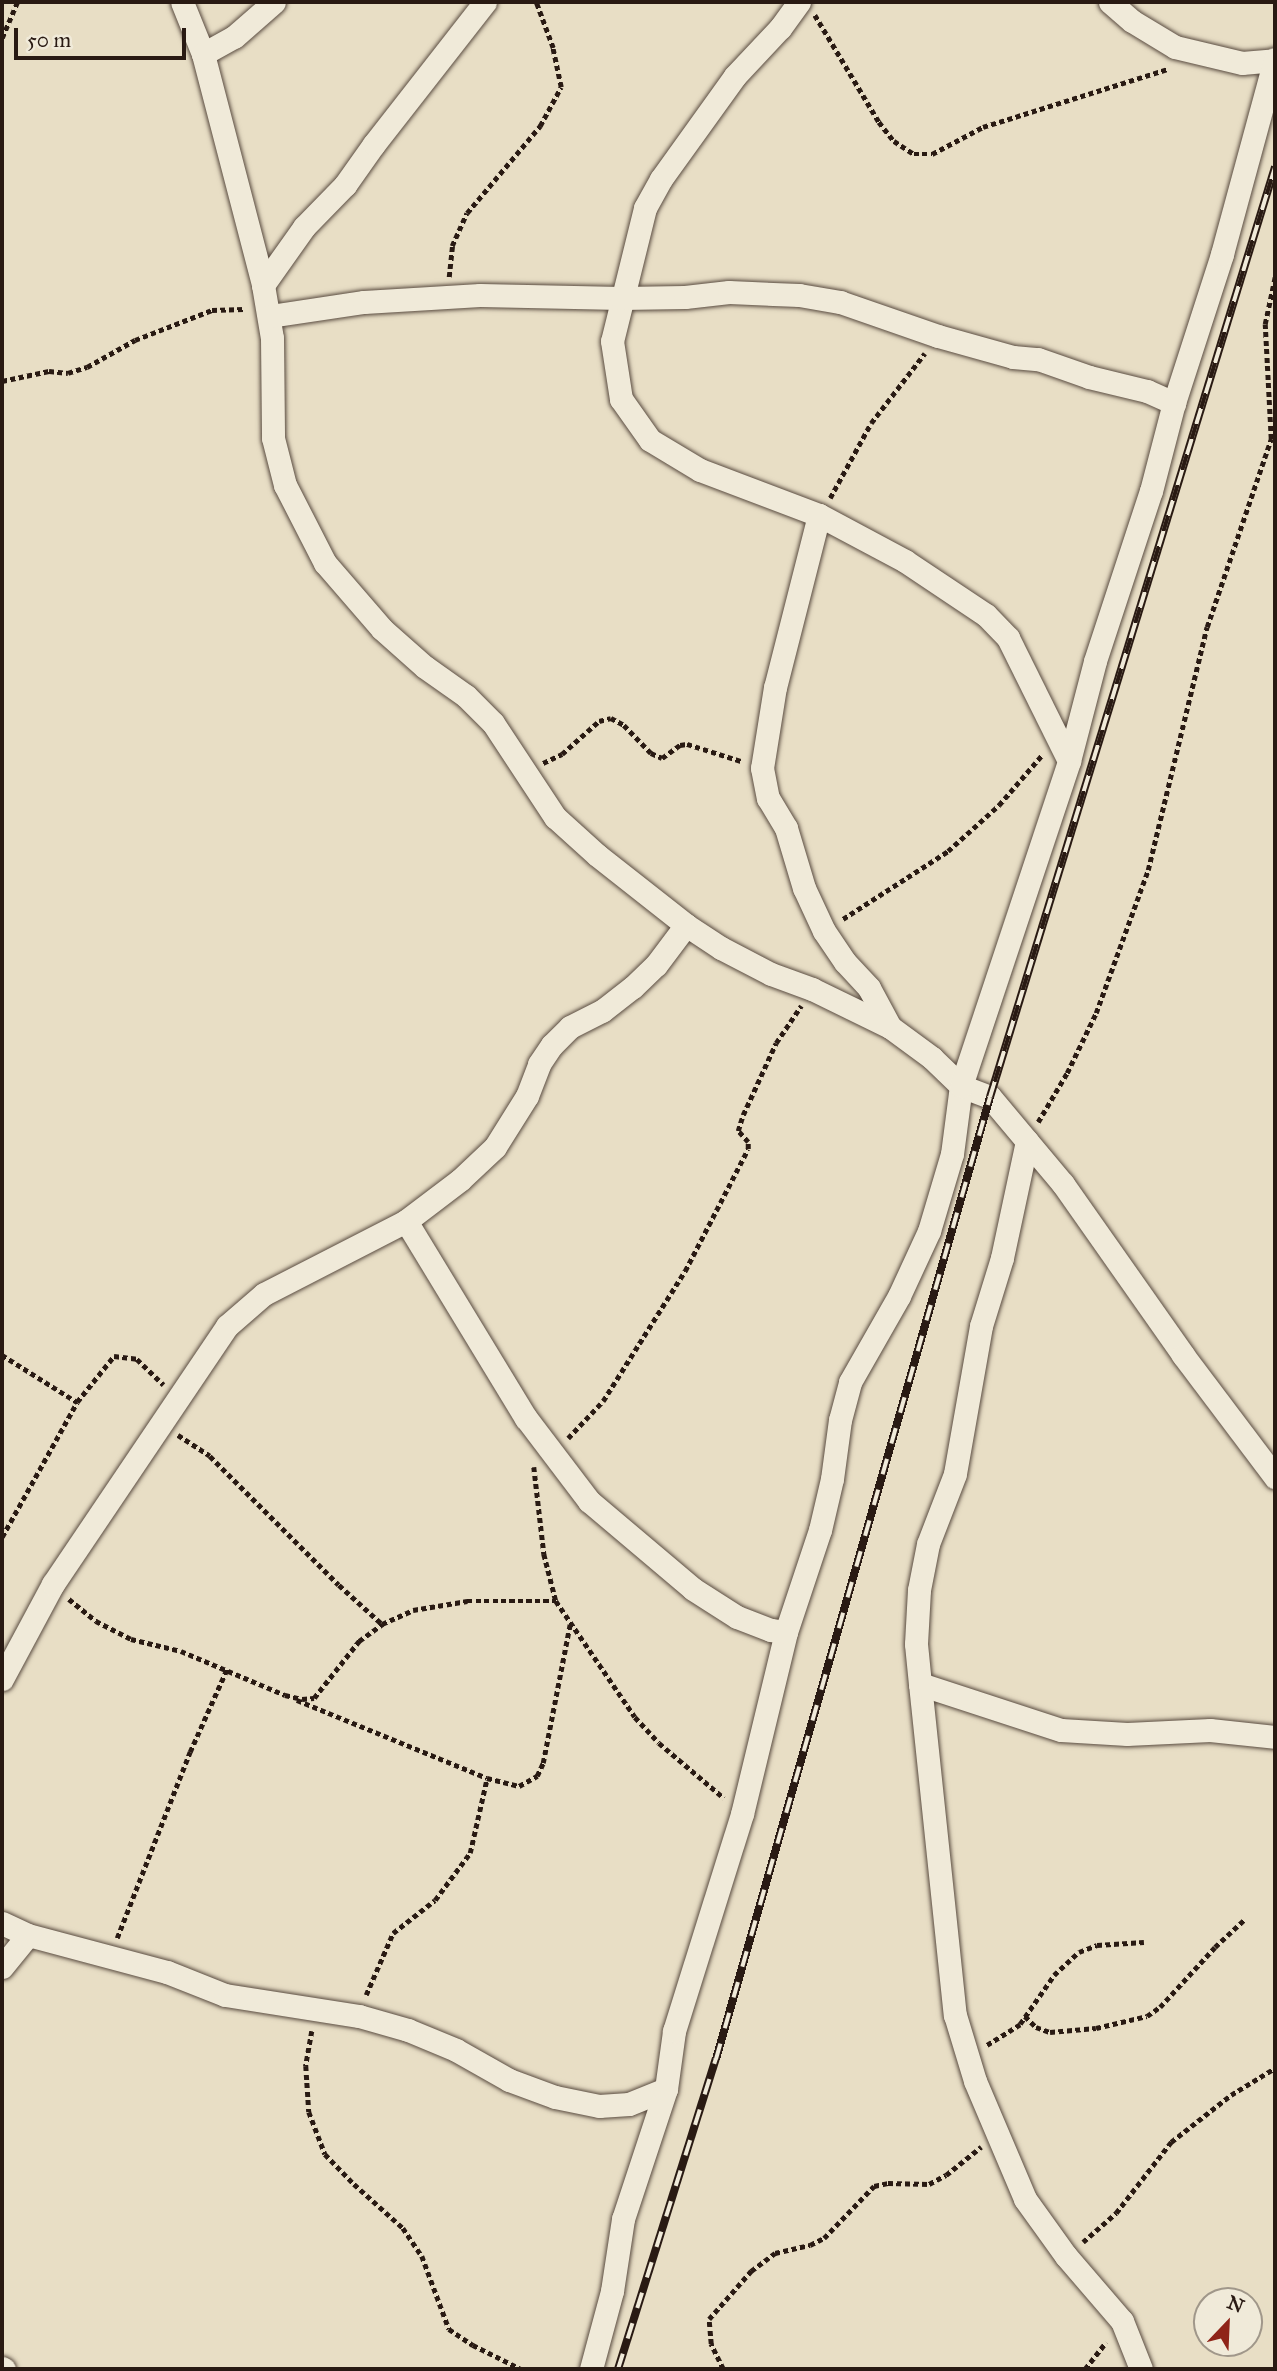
<!DOCTYPE html>
<style>
body{margin:0}
#map{position:relative;width:1277px;height:2371px;overflow:hidden;background:#e8dec5;font-family:"IM FELL Great Primer",serif}
div>[style]{position:absolute}
.path>*{height:4.5px;margin-top:-2.25px;transform-origin:0;background:repeating-linear-gradient(90deg,#291a13 0 5px,transparent 0 8.5px)}
.roads{filter:drop-shadow(0 0 2px #594b40) drop-shadow(0 0 2px #594b40)}
.minor>*{height:23px;margin:-11.5px;padding:0 11.5px;transform-origin:11.5px;border-radius:11.5px;background:#f0ead9}
.rail>*{height:8px;margin-top:-4px;transform-origin:0;background:repeating-linear-gradient(90deg,#f0ead9 0 16px,#291a13 0 32px);box-sizing:border-box;border-block:2px solid #291a13}
span{translate:-50% -50%;white-space:nowrap;text-align:center;line-height:1.15;-webkit-text-stroke:7px #f0ead9;paint-order:stroke}
.frame{position:absolute;inset:0;border:4px solid #291a13;pointer-events:none}
.north{position:absolute;left:1193px;top:2287px;width:70px;height:70px;box-sizing:border-box;background:#f0ead9;border:2px solid #a0978a;border-radius:50%;rotate:23deg;font-size:19px;font-weight:700;line-height:28px;text-align:center;color:#291a13}
.north::after{content:'';display:block;margin:auto;width:24px;height:32px;background:#8f2418;clip-path:polygon(50% 0,100% 100%,50% 72%,0 100%)}
.scale{position:absolute;left:14px;top:28px;width:172px;height:32px;box-sizing:border-box;border:4px solid #291a13;border-top:0;padding-left:9px;font-size:21px;line-height:24px;white-space:nowrap;color:#291a13;-webkit-text-stroke:5px #f0ead9;paint-order:stroke}
</style>
<div id="map">
<div class="path">
<i style="left:815px;top:15px;width:125px;rotate:59.1deg"></i>
<i style="left:879px;top:122px;width:24px;rotate:52deg"></i>
<i style="left:894px;top:141px;width:24px;rotate:33deg"></i>
<i style="left:914px;top:154px;width:18px"></i>
<i style="left:932px;top:154px;width:58px;rotate:-27.9deg"></i>
<i style="left:983px;top:127px;width:194px;rotate:-17.4deg"></i>
<i style="left:2px;top:38px;width:39px;rotate:-67deg"></i>
<i style="left:449px;top:277px;width:31px;rotate:-84deg"></i>
<i style="left:452px;top:246px;width:36px;rotate:-66deg"></i>
<i style="left:467px;top:213px;width:114px;rotate:-50deg"></i>
<i style="left:540px;top:126px;width:44px;rotate:-61.7deg"></i>
<i style="left:561px;top:87px;width:40px;rotate:-102deg"></i>
<i style="left:553px;top:48px;width:49px;rotate:-110.3deg"></i>
<i style="left:2px;top:381px;width:48px;rotate:-12deg"></i>
<i style="left:49px;top:371px;width:19px;rotate:6deg"></i>
<i style="left:68px;top:373px;width:20px;rotate:-18deg"></i>
<i style="left:87px;top:367px;width:55px;rotate:-29.4deg"></i>
<i style="left:135px;top:340px;width:83px;rotate:-21.3deg"></i>
<i style="left:212px;top:310px;width:32px;rotate:-2deg"></i>
<i style="left:830px;top:498px;width:85px;rotate:-61.3deg"></i>
<i style="left:871px;top:423px;width:88px;rotate:-52.4deg"></i>
<i style="left:543px;top:763px;width:21px;rotate:-25deg"></i>
<i style="left:562px;top:754px;width:50px;rotate:-41.7deg"></i>
<i style="left:599px;top:721px;width:12px;rotate:-14deg"></i>
<i style="left:611px;top:718px;width:15px;rotate:28deg"></i>
<i style="left:624px;top:725px;width:39px;rotate:46deg"></i>
<i style="left:651px;top:753px;width:12px;rotate:24deg"></i>
<i style="left:662px;top:758px;width:22px;rotate:-36deg"></i>
<i style="left:680px;top:745px;width:7px;rotate:-8deg"></i>
<i style="left:687px;top:744px;width:57px;rotate:17.5deg"></i>
<i style="left:843px;top:919px;width:125px;rotate:-32.9deg"></i>
<i style="left:948px;top:851px;width:69px;rotate:-42deg"></i>
<i style="left:999px;top:805px;width:66px;rotate:-49.3deg"></i>
<i style="left:1038px;top:1122px;width:57px;rotate:-59.4deg"></i>
<i style="left:1067px;top:1073px;width:67px;rotate:-64.2deg"></i>
<i style="left:1096px;top:1013px;width:152px;rotate:-70deg"></i>
<i style="left:1148px;top:870px;width:250px;rotate:-76.4deg"></i>
<i style="left:1207px;top:627px;width:199px;rotate:-71.2deg"></i>
<i style="left:1271px;top:439px;width:115px;rotate:-93deg"></i>
<i style="left:1265px;top:324px;width:48px;rotate:-78deg"></i>
<i style="left:2px;top:1355px;width:89px;rotate:32.1deg"></i>
<i style="left:178px;top:1435px;width:38px;rotate:33deg"></i>
<i style="left:210px;top:1456px;width:182px;rotate:45deg"></i>
<i style="left:339px;top:1585px;width:58px;rotate:42.2deg"></i>
<i style="left:568px;top:1438px;width:51px;rotate:-46.6deg"></i>
<i style="left:603px;top:1401px;width:154px;rotate:-57.8deg"></i>
<i style="left:685px;top:1271px;width:137px;rotate:-62.7deg"></i>
<i style="left:748px;top:1149px;width:7px;rotate:-90deg"></i>
<i style="left:748px;top:1142px;width:15px;rotate:-132deg"></i>
<i style="left:738px;top:1131px;width:17px;rotate:-73deg"></i>
<i style="left:743px;top:1115px;width:79px;rotate:-65.4deg"></i>
<i style="left:776px;top:1043px;width:45px;rotate:-56deg"></i>
<i style="left:534px;top:1467px;width:88px;rotate:83.4deg"></i>
<i style="left:544px;top:1554px;width:49px;rotate:75.7deg"></i>
<i style="left:556px;top:1601px;width:140px;rotate:55.7deg"></i>
<i style="left:635px;top:1717px;width:35px;rotate:47deg"></i>
<i style="left:659px;top:1743px;width:85px;rotate:40.2deg"></i>
<i style="left:2px;top:1537px;width:154px;rotate:-60.9deg"></i>
<i style="left:77px;top:1402px;width:59px;rotate:-51.2deg"></i>
<i style="left:114px;top:1356px;width:23px;rotate:7deg"></i>
<i style="left:137px;top:1359px;width:37px;rotate:44deg"></i>
<i style="left:69px;top:1599px;width:35px;rotate:39deg"></i>
<i style="left:96px;top:1621px;width:39px;rotate:27deg"></i>
<i style="left:131px;top:1639px;width:51px;rotate:13.5deg"></i>
<i style="left:181px;top:1651px;width:113px;rotate:22.9deg"></i>
<i style="left:285px;top:1695px;width:17px;rotate:13deg"></i>
<i style="left:302px;top:1699px;width:12px;rotate:-5deg"></i>
<i style="left:314px;top:1698px;width:73px;rotate:-51.7deg"></i>
<i style="left:359px;top:1641px;width:29px;rotate:-36deg"></i>
<i style="left:382px;top:1624px;width:34px;rotate:-24deg"></i>
<i style="left:413px;top:1610px;width:55px;rotate:-9.5deg"></i>
<i style="left:467px;top:1601px;width:89px"></i>
<i style="left:297px;top:1700px;width:205px;rotate:22.3deg"></i>
<i style="left:487px;top:1778px;width:33px;rotate:14deg"></i>
<i style="left:519px;top:1786px;width:21px;rotate:-29deg"></i>
<i style="left:537px;top:1776px;width:14px;rotate:-65deg"></i>
<i style="left:543px;top:1763px;width:142px;rotate:-79deg"></i>
<i style="left:117px;top:1938px;width:200px;rotate:-68.6deg"></i>
<i style="left:190px;top:1752px;width:91px;rotate:-66deg"></i>
<i style="left:366px;top:1995px;width:68px;rotate:-66.5deg"></i>
<i style="left:393px;top:1933px;width:53px;rotate:-38.2deg"></i>
<i style="left:435px;top:1900px;width:59px;rotate:-53.3deg"></i>
<i style="left:470px;top:1853px;width:77px;rotate:-77.2deg"></i>
<i style="left:1025px;top:2016px;width:16px;rotate:45deg"></i>
<i style="left:1036px;top:2027px;width:15px;rotate:20deg"></i>
<i style="left:1050px;top:2032px;width:46px;rotate:-5deg"></i>
<i style="left:1096px;top:2028px;width:52px;rotate:-13.2deg"></i>
<i style="left:1147px;top:2016px;width:16px;rotate:-35deg"></i>
<i style="left:1160px;top:2007px;width:81px;rotate:-47.5deg"></i>
<i style="left:1215px;top:1947px;width:42px;rotate:-43.1deg"></i>
<i style="left:312px;top:2031px;width:36px;rotate:100deg"></i>
<i style="left:306px;top:2066px;width:46px;rotate:86.3deg"></i>
<i style="left:309px;top:2112px;width:45px;rotate:69.1deg"></i>
<i style="left:325px;top:2154px;width:42px;rotate:46deg"></i>
<i style="left:354px;top:2184px;width:66px;rotate:41.9deg"></i>
<i style="left:403px;top:2228px;width:34px;rotate:56deg"></i>
<i style="left:422px;top:2256px;width:78px;rotate:69.7deg"></i>
<i style="left:449px;top:2329px;width:29px;rotate:34deg"></i>
<i style="left:473px;top:2345px;width:54px;rotate:26.6deg"></i>
<i style="left:987px;top:2045px;width:39px;rotate:-32deg"></i>
<i style="left:1020px;top:2024px;width:60px;rotate:-55.2deg"></i>
<i style="left:1054px;top:1975px;width:34px;rotate:-43deg"></i>
<i style="left:1079px;top:1952px;width:19px;rotate:-21deg"></i>
<i style="left:1097px;top:1945px;width:47px;rotate:-3.7deg"></i>
<i style="left:1083px;top:2242px;width:44px;rotate:-41.3deg"></i>
<i style="left:1116px;top:2213px;width:90px;rotate:-52.2deg"></i>
<i style="left:1171px;top:2142px;width:76px;rotate:-38.1deg"></i>
<i style="left:1231px;top:2095px;width:52px;rotate:-31.5deg"></i>
<i style="left:723px;top:2369px;width:28px;rotate:-116deg"></i>
<i style="left:711px;top:2344px;width:25px;rotate:-95deg"></i>
<i style="left:709px;top:2319px;width:64px;rotate:-48.8deg"></i>
<i style="left:751px;top:2271px;width:30px;rotate:-37deg"></i>
<i style="left:775px;top:2253px;width:36px;rotate:-13deg"></i>
<i style="left:810px;top:2245px;width:16px;rotate:-27deg"></i>
<i style="left:824px;top:2238px;width:72px;rotate:-46.1deg"></i>
<i style="left:874px;top:2186px;width:14px;rotate:-12deg"></i>
<i style="left:888px;top:2183px;width:41px;rotate:1.4deg"></i>
<i style="left:929px;top:2184px;width:19px;rotate:-28deg"></i>
<i style="left:946px;top:2175px;width:45px;rotate:-38.7deg"></i>
<i style="left:1085px;top:2369px;width:34px;rotate:-52deg"></i>
</div>
<div class="roads">
<div class="minor">
<i style="left:182px;top:2px;width:56px;rotate:68deg"></i>
<i style="left:203px;top:54px;width:239px;rotate:75.4deg"></i>
<i style="left:263px;top:285px;width:54px;rotate:80.4deg"></i>
<i style="left:272px;top:338px;width:100px;rotate:89.4deg"></i>
<i style="left:273px;top:438px;width:49px;rotate:75.7deg"></i>
<i style="left:285px;top:485px;width:88px;rotate:62.9deg"></i>
<i style="left:325px;top:563px;width:87px;rotate:49.2deg"></i>
<i style="left:382px;top:629px;width:57px;rotate:41.5deg"></i>
<i style="left:425px;top:667px;width:50px;rotate:35.3deg"></i>
<i style="left:466px;top:696px;width:38px;rotate:45deg"></i>
<i style="left:493px;top:723px;width:113px;rotate:56.6deg"></i>
<i style="left:555px;top:817px;width:57px;rotate:42.1deg"></i>
<i style="left:597px;top:855px;width:113px;rotate:38.2deg"></i>
<i style="left:686px;top:925px;width:42px;rotate:33.3deg"></i>
<i style="left:721px;top:948px;width:56px;rotate:27.5deg"></i>
<i style="left:771px;top:974px;width:44px;rotate:20.1deg"></i>
<i style="left:812px;top:989px;width:87px;rotate:26deg"></i>
<i style="left:890px;top:1027px;width:52px;rotate:36.4deg"></i>
<i style="left:932px;top:1058px;width:40px;rotate:44deg"></i>
<i style="left:961px;top:1086px;width:31px;rotate:21deg"></i>
<i style="left:990px;top:1097px;width:114px;rotate:50deg"></i>
<i style="left:1063px;top:1184px;width:209px;rotate:54.9deg"></i>
<i style="left:1183px;top:1355px;width:153px;rotate:53deg"></i>
<i style="left:799px;top:2px;width:32px;rotate:126deg"></i>
<i style="left:780px;top:28px;width:66px;rotate:133.2deg"></i>
<i style="left:735px;top:76px;width:127px;rotate:125.7deg"></i>
<i style="left:661px;top:179px;width:33px;rotate:119deg"></i>
<i style="left:645px;top:208px;width:137px;rotate:103.9deg"></i>
<i style="left:612px;top:341px;width:59px;rotate:81.2deg"></i>
<i style="left:621px;top:399px;width:50px;rotate:54.7deg"></i>
<i style="left:650px;top:440px;width:58px;rotate:31deg"></i>
<i style="left:700px;top:470px;width:127px;rotate:20.7deg"></i>
<i style="left:819px;top:515px;width:98px;rotate:28.1deg"></i>
<i style="left:905px;top:561px;width:97px;rotate:33.7deg"></i>
<i style="left:986px;top:615px;width:32px;rotate:46deg"></i>
<i style="left:1008px;top:638px;width:137px;rotate:63.6deg"></i>
<i style="left:1110px;top:2px;width:29px;rotate:41deg"></i>
<i style="left:1132px;top:21px;width:50px;rotate:31.2deg"></i>
<i style="left:1175px;top:47px;width:69px;rotate:13.4deg"></i>
<i style="left:1242px;top:63px;width:33px;rotate:-5deg"></i>
<i style="left:203px;top:54px;width:35px;rotate:-29deg"></i>
<i style="left:234px;top:37px;width:53px;rotate:-41.2deg"></i>
<i style="left:263px;top:285px;width:71px;rotate:-54.7deg"></i>
<i style="left:304px;top:227px;width:59px;rotate:-45.7deg"></i>
<i style="left:345px;top:185px;width:50px;rotate:-54.7deg"></i>
<i style="left:374px;top:144px;width:180px;rotate:-52deg"></i>
<i style="left:270px;top:316px;width:95px;rotate:-8.5deg"></i>
<i style="left:364px;top:302px;width:116px;rotate:-3.5deg"></i>
<i style="left:480px;top:295px;width:141px;rotate:1.2deg"></i>
<i style="left:621px;top:298px;width:64px;rotate:-0.9deg"></i>
<i style="left:685px;top:297px;width:44px;rotate:-6.5deg"></i>
<i style="left:729px;top:292px;width:70px;rotate:2.5deg"></i>
<i style="left:799px;top:295px;width:42px;rotate:9.7deg"></i>
<i style="left:840px;top:302px;width:104px;rotate:19.1deg"></i>
<i style="left:938px;top:336px;width:78px;rotate:15.6deg"></i>
<i style="left:1013px;top:357px;width:25px;rotate:5deg"></i>
<i style="left:1038px;top:359px;width:54px;rotate:19.4deg"></i>
<i style="left:1089px;top:377px;width:60px;rotate:13.6deg"></i>
<i style="left:1147px;top:391px;width:30px;rotate:24deg"></i>
<i style="left:819px;top:515px;width:178px;rotate:104.3deg"></i>
<i style="left:775px;top:687px;width:82px;rotate:99.1deg"></i>
<i style="left:762px;top:768px;width:31px;rotate:79deg"></i>
<i style="left:768px;top:798px;width:35px;rotate:59deg"></i>
<i style="left:786px;top:828px;width:63px;rotate:73.3deg"></i>
<i style="left:804px;top:888px;width:47px;rotate:65.1deg"></i>
<i style="left:824px;top:931px;width:37px;rotate:56deg"></i>
<i style="left:845px;top:962px;width:35px;rotate:47deg"></i>
<i style="left:869px;top:988px;width:44px;rotate:61.7deg"></i>
<i style="left:1027px;top:1141px;width:120px;rotate:102.1deg"></i>
<i style="left:1002px;top:1258px;width:71px;rotate:107.2deg"></i>
<i style="left:981px;top:1326px;width:150px;rotate:100deg"></i>
<i style="left:955px;top:1474px;width:75px;rotate:111.1deg"></i>
<i style="left:928px;top:1544px;width:47px;rotate:101.1deg"></i>
<i style="left:919px;top:1590px;width:54px;rotate:93.2deg"></i>
<i style="left:916px;top:1644px;width:40px;rotate:84.3deg"></i>
<i style="left:920px;top:1684px;width:333px;rotate:84deg"></i>
<i style="left:955px;top:2015px;width:69px;rotate:73.1deg"></i>
<i style="left:975px;top:2081px;width:128px;rotate:67deg"></i>
<i style="left:1025px;top:2199px;width:70px;rotate:54.3deg"></i>
<i style="left:1066px;top:2256px;width:86px;rotate:49.3deg"></i>
<i style="left:1122px;top:2321px;width:52px;rotate:68.4deg"></i>
<i style="left:406px;top:1221px;width:231px;rotate:58.7deg"></i>
<i style="left:526px;top:1418px;width:104px;rotate:52.8deg"></i>
<i style="left:589px;top:1501px;width:136px;rotate:40.2deg"></i>
<i style="left:693px;top:1589px;width:52px;rotate:32.5deg"></i>
<i style="left:737px;top:1617px;width:36px;rotate:21deg"></i>
<i style="left:771px;top:1630px;width:15px;rotate:8deg"></i>
<i style="left:2px;top:1679px;width:108px;rotate:-61.8deg"></i>
<i style="left:53px;top:1584px;width:311px;rotate:-56deg"></i>
<i style="left:227px;top:1326px;width:49px;rotate:-40.9deg"></i>
<i style="left:264px;top:1294px;width:160px;rotate:-27.2deg"></i>
<i style="left:406px;top:1221px;width:68px;rotate:-37.2deg"></i>
<i style="left:460px;top:1180px;width:48px;rotate:-43.3deg"></i>
<i style="left:495px;top:1147px;width:60px;rotate:-57.9deg"></i>
<i style="left:527px;top:1096px;width:34px;rotate:-69deg"></i>
<i style="left:539px;top:1064px;width:23px;rotate:-56deg"></i>
<i style="left:552px;top:1045px;width:25px;rotate:-45deg"></i>
<i style="left:570px;top:1027px;width:36px;rotate:-27deg"></i>
<i style="left:602px;top:1011px;width:39px;rotate:-38deg"></i>
<i style="left:633px;top:987px;width:32px;rotate:-44deg"></i>
<i style="left:656px;top:965px;width:50px;rotate:-53.1deg"></i>
<i style="left:920px;top:1684px;width:148px;rotate:18.1deg"></i>
<i style="left:1061px;top:1730px;width:66px;rotate:3.5deg"></i>
<i style="left:1127px;top:1734px;width:83px;rotate:-2.8deg"></i>
<i style="left:1210px;top:1730px;width:65px;rotate:6.1deg"></i>
<i style="left:2px;top:1923px;width:29px;rotate:25deg"></i>
<i style="left:28px;top:1935px;width:144px;rotate:14.9deg"></i>
<i style="left:167px;top:1972px;width:62px;rotate:21.6deg"></i>
<i style="left:225px;top:1995px;width:136px;rotate:8.9deg"></i>
<i style="left:359px;top:2016px;width:51px;rotate:15.9deg"></i>
<i style="left:408px;top:2030px;width:52px;rotate:22.6deg"></i>
<i style="left:456px;top:2050px;width:61px;rotate:29.5deg"></i>
<i style="left:509px;top:2080px;width:49px;rotate:20.3deg"></i>
<i style="left:555px;top:2097px;width:45px;rotate:11.6deg"></i>
<i style="left:599px;top:2106px;width:30px;rotate:-4deg"></i>
<i style="left:629px;top:2104px;width:40px;rotate:-22deg"></i>
<i style="left:2px;top:1967px;width:41px;rotate:-50.9deg"></i>
<i style="left:2px;top:2368px;width:2px;rotate:27deg"></i>
<i style="left:591px;top:2369px;width:81px;rotate:-74.9deg"></i>
<i style="left:612px;top:2291px;width:73px;rotate:-81.3deg"></i>
<i style="left:623px;top:2219px;width:137px;rotate:-71.7deg"></i>
<i style="left:666px;top:2089px;width:59px;rotate:-82.1deg"></i>
<i style="left:674px;top:2031px;width:227px;rotate:-72.6deg"></i>
<i style="left:742px;top:1814px;width:187px;rotate:-76.4deg"></i>
<i style="left:786px;top:1632px;width:108px;rotate:-71.6deg"></i>
<i style="left:820px;top:1530px;width:52px;rotate:-76.8deg"></i>
<i style="left:832px;top:1479px;width:60px;rotate:-82.3deg"></i>
<i style="left:840px;top:1420px;width:39px;rotate:-75deg"></i>
<i style="left:850px;top:1382px;width:99px;rotate:-60.3deg"></i>
<i style="left:899px;top:1296px;width:72px;rotate:-65.2deg"></i>
<i style="left:929px;top:1231px;width:80px;rotate:-73.4deg"></i>
<i style="left:952px;top:1154px;width:69px;rotate:-82.5deg"></i>
<i style="left:961px;top:1086px;width:342px;rotate:-71.6deg"></i>
<i style="left:1069px;top:761px;width:103px;rotate:-75.4deg"></i>
<i style="left:1095px;top:661px;width:179px;rotate:-71.8deg"></i>
<i style="left:1151px;top:491px;width:91px;rotate:-75.4deg"></i>
<i style="left:1174px;top:403px;width:157px;rotate:-72.1deg"></i>
<i style="left:1222px;top:254px;width:202px;rotate:-74.8deg"></i>
</div>
</div>
<div class="rail">
<i style="left:618px;top:2369px;width:325px;rotate:-72.5deg"></i>
<i style="left:716px;top:2059px;width:1000px;rotate:-74.1deg"></i>
<i style="left:990px;top:1097px;width:973px;rotate:-72.96deg"></i>
</div>
<div class="frame"></div>
<div class="north">N</div>
<div class="scale">50 m</div>
</div>
